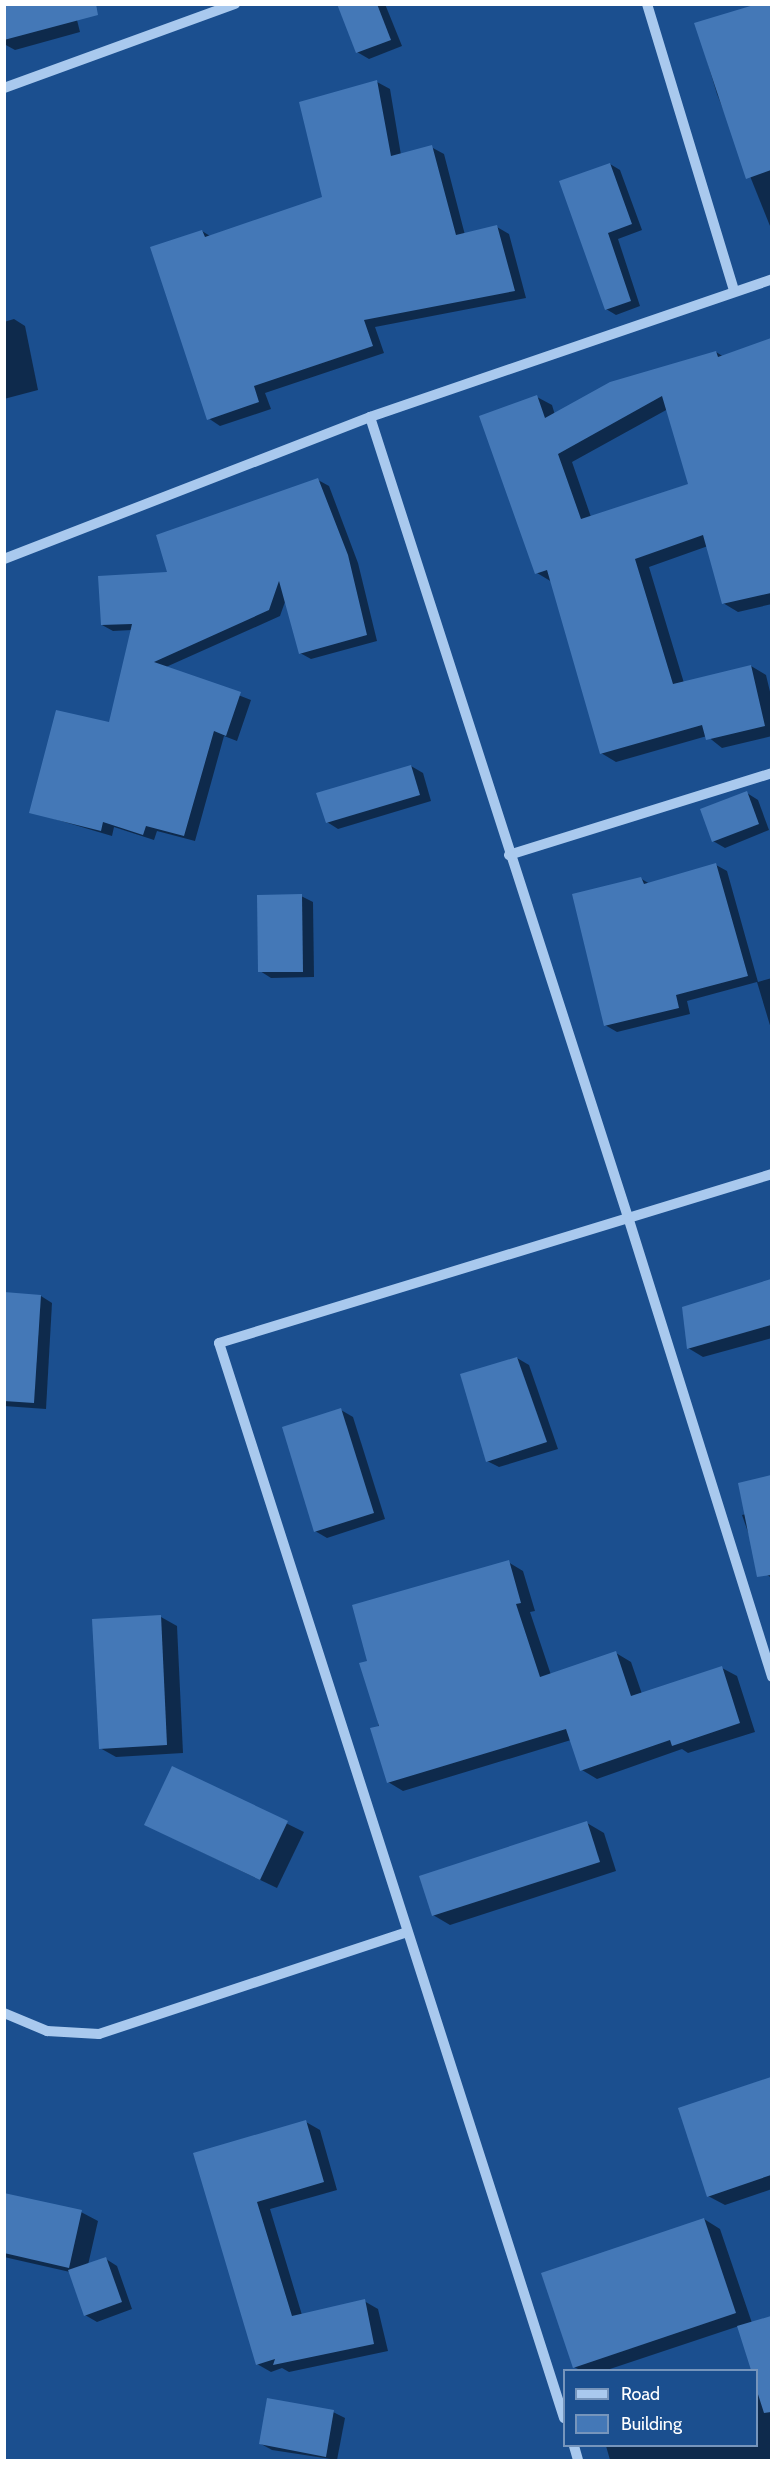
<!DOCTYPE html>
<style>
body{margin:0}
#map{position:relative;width:776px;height:2465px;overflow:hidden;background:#1b4f8f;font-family:Cabin,sans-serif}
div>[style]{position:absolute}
.shadow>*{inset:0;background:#0007}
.building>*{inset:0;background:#4478b7}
.minor>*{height:10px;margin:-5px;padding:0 5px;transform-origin:5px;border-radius:5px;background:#a9c9ee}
span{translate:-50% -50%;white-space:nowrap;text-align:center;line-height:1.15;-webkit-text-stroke:6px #1b4f8f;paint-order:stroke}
.frame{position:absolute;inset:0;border:6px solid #fff;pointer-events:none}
.legend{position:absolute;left:563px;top:2369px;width:195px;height:78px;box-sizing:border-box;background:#1b4f8f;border:2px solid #7695bc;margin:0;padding:8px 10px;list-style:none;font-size:18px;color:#fff}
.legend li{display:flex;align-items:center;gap:12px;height:30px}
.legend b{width:30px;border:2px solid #7695bc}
</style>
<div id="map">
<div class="shadow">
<i style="clip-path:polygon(4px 4px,73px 4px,80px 32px,15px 50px,4px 44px)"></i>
<i style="clip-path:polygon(339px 4px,385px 4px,402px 46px,369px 59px,357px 52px)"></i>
<i style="clip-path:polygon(763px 4px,772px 4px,772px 231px,717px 94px,696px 24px)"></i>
<i style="clip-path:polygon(377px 82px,390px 89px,401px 155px,431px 147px,444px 154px,465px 235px,497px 227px,509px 234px,526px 298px,375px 327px,384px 353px,265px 393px,271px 409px,220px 426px,208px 418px,202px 231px,210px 236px,324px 198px)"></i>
<i style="clip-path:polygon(610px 164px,620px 170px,642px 230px,618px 239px,640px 306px,616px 315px,606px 309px,561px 182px)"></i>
<i style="clip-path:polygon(14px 319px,25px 326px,38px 390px,4px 399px,4px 322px)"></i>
<i style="clip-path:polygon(evenodd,772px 340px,772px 604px,738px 612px,723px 603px,708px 546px,649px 567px,684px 683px,751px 666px,766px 675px,772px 700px,772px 736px,722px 748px,707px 736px,616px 762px,601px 753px,552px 582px,537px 573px,537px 397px,552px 405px,555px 415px,716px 352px,724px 357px,772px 340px,668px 409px,690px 484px,591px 517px,572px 462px,668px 409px)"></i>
<i style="clip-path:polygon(318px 480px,329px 486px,358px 563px,377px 641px,311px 659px,300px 653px,286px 599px,280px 616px,166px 667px,251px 700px,237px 741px,224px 736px,195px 841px,157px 831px,154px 840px,114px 827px,112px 836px,31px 812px,110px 724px,132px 630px,113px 631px,102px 625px,169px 574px)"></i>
<i style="clip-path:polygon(411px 766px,423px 773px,431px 801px,338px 829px,327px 822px)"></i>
<i style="clip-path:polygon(747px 793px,758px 800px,769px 830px,725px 848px,713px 841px)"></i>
<i style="clip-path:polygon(716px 865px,727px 871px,758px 982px,772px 978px,772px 1032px,757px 982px,687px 1001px,690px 1014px,617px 1032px,605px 1025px,640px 878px,650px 884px)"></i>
<i style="clip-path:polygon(301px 896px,313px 902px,314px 977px,271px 978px,260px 971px)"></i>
<i style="clip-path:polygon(772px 1281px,772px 1338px,703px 1357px,688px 1348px,684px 1309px)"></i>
<i style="clip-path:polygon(4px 1294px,41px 1296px,52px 1303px,46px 1409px,4px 1406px)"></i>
<i style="clip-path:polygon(517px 1358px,529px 1365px,558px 1449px,499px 1467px,487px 1461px)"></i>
<i style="clip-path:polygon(341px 1410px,353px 1417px,385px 1519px,327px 1538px,315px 1531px)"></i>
<i style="clip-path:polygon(772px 1476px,772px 1568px,768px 1569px,772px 1578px,762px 1572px,742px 1515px,746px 1514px,740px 1484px)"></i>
<i style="clip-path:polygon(508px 1562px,523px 1571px,535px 1611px,530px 1612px,551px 1675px,616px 1653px,631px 1662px,642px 1694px,722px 1668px,737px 1676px,755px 1732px,688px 1753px,682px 1749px,597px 1779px,582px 1770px,571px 1740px,403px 1791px,388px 1782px,368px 1662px)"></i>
<i style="clip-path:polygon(161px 1617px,177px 1626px,183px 1753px,116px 1757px,100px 1748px)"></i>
<i style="clip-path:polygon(173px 1768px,304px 1832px,277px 1888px,146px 1825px)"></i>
<i style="clip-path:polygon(587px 1823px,604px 1833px,616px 1871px,450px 1925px,433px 1915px)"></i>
<i style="clip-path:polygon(772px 2079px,772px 2189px,725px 2205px,708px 2196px,680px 2109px)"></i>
<i style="clip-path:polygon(306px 2122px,320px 2130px,337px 2190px,270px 2209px,302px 2315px,364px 2301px,378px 2309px,388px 2351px,289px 2372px,282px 2368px,271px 2372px,257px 2364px,195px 2154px)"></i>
<i style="clip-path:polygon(4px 2194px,81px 2212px,98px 2221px,88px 2265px,106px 2259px,117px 2266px,132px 2309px,97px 2322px,85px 2315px,70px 2272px,4px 2257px)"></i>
<i style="clip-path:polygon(704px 2219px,720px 2229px,752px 2323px,772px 2317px,772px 2460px,610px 2460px,606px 2446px,756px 2446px,756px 2370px,753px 2370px,739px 2326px,607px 2370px,580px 2370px,574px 2367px)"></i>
<i style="clip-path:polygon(333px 2412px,345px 2418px,337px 2460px,272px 2450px,261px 2444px)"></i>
</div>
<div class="building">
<i style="clip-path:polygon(4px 4px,96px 4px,98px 15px,4px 40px)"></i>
<i style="clip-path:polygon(337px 4px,377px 4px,391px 40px,356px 53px)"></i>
<i style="clip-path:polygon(757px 4px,771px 4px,771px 170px,746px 179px,694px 23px)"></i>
<i style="clip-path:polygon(377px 80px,391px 156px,432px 145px,456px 235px,497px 225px,515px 291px,364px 320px,373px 346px,254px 386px,259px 402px,207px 420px,150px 247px,202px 230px,205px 237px,322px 197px,299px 102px)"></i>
<i style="clip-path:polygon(610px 163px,632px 224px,608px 233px,631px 301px,605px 310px,559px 181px)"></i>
<i style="clip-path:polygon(evenodd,771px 338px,771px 593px,722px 604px,703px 535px,635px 559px,673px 684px,751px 665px,765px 726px,706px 740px,702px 725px,600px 754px,547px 570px,535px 574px,479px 416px,537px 395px,545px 418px,610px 382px,716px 351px,718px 357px,771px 338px,662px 396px,688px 484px,581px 519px,558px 454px,662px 396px)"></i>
<i style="clip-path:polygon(318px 478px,348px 555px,367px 635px,299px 654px,279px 581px,269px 610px,154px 662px,241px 692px,226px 736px,214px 731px,184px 836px,146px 826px,143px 835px,103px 822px,101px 831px,29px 813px,56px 710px,109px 722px,132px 624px,101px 625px,98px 576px,167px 572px,156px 535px)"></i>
<i style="clip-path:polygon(411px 765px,420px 795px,326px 823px,316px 793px)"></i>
<i style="clip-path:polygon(747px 791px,759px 824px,712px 842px,700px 809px)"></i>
<i style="clip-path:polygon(716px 863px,748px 976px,676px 995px,679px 1008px,604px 1026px,572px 894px,641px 877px,644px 884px)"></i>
<i style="clip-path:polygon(302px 894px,303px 972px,258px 972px,257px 895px)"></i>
<i style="clip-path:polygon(771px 1279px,771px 1325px,687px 1349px,682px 1307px)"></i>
<i style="clip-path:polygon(4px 1292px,41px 1295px,34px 1403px,4px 1401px)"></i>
<i style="clip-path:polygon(517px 1357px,547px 1442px,486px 1462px,460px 1374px)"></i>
<i style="clip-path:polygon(341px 1408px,374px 1513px,314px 1532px,282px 1427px)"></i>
<i style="clip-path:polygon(771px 1475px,771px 1575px,757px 1577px,738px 1483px)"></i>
<i style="clip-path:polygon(509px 1560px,521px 1603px,516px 1604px,540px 1677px,616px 1651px,631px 1696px,722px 1666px,740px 1723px,672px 1746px,670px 1740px,580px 1771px,566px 1729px,387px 1783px,370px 1728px,379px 1726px,359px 1663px,367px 1661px,352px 1605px)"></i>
<i style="clip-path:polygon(161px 1615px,167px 1745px,99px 1749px,92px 1619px)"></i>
<i style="clip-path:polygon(172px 1766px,288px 1821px,260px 1880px,144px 1825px)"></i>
<i style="clip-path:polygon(587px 1821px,600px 1862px,432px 1916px,419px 1876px)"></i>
<i style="clip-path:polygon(771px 2077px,771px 2175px,707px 2197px,678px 2108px)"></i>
<i style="clip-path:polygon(306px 2120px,324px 2182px,257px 2202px,292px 2316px,365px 2299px,374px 2344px,273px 2365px,275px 2359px,256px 2365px,193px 2153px)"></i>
<i style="clip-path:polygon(4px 2193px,82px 2210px,69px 2268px,4px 2253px)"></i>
<i style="clip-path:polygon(704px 2218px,736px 2313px,573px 2368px,541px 2273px)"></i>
<i style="clip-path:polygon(106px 2257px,122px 2302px,84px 2316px,68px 2270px)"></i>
<i style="clip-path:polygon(771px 2316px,771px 2412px,764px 2413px,756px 2388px,756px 2370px,751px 2370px,737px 2326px)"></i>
<i style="clip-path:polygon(267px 2398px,334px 2410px,326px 2457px,259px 2444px)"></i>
</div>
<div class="minor">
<i style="left:647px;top:4px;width:300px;rotate:73.1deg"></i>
<i style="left:4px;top:88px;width:246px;rotate:-20deg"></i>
<i style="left:370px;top:417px;width:841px;rotate:72.13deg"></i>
<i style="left:628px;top:1217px;width:482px;rotate:72.6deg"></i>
<i style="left:4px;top:559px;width:393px;rotate:-21.2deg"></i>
<i style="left:370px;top:417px;width:425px;rotate:-18.9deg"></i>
<i style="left:509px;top:855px;width:275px;rotate:-17.3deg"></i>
<i style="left:4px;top:2013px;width:47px;rotate:22.7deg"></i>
<i style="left:47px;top:2031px;width:52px;rotate:3.3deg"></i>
<i style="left:99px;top:2034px;width:324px;rotate:-18.3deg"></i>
<i style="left:564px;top:2418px;width:1129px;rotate:-107.79deg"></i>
<i style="left:219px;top:1343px;width:578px;rotate:-16.99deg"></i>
<i style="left:574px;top:2446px;width:15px;rotate:74deg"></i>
</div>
<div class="frame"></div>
<ul class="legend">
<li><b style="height:8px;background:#a9c9ee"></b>Road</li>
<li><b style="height:16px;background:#4478b7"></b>Building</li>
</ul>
</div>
